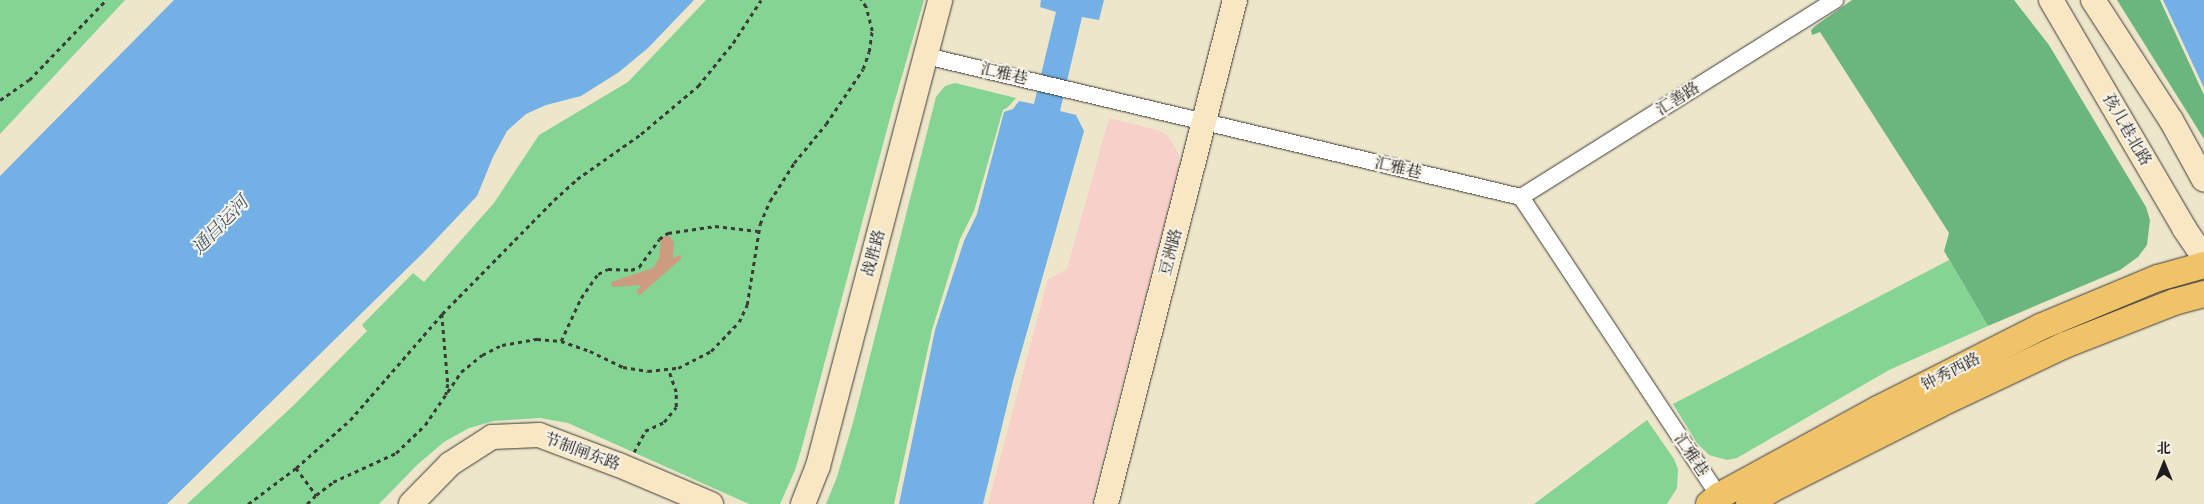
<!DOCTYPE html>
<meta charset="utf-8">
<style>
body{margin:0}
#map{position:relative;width:2204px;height:504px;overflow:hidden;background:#eee6cb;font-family:"Libre Bodoni","Noto Serif SC",serif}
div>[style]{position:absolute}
.built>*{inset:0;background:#f7d0ca}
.green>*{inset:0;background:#84d494}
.forest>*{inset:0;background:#6bb67e}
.water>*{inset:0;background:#72b0e5}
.building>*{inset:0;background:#cd9c80}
.path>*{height:2.5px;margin-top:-1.25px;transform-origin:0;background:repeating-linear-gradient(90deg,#3c3a36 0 4px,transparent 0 8px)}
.roads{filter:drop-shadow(0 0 1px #3c3a36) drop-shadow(0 0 1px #3c3a36)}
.street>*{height:16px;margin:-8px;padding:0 8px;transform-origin:8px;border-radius:8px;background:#fff}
.secondary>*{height:24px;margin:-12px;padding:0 12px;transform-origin:12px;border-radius:12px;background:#f9e7c3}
.primary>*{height:26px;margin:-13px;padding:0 13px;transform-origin:13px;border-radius:13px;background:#f1c369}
span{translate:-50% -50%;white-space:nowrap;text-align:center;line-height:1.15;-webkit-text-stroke:4px #f7f3e8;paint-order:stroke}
.street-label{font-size:16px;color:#1c1c1c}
.water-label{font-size:18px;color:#3e576c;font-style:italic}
.north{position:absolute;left:2139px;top:439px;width:50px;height:50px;-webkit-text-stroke:4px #f7f3e8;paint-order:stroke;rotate:0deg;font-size:14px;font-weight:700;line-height:20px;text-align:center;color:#1c1c1c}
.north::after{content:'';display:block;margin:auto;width:18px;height:22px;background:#1c1c1c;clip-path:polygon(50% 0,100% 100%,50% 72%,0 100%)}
</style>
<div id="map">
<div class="built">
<i style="clip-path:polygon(1109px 118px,1158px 130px,1168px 136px,1179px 155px,1178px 171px,1091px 504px,988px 504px,1048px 279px,1067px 269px)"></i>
</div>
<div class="green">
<i style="clip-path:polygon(0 0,125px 0,0 134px)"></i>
<i style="clip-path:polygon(706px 0,924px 0,893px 107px,802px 447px,795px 470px,780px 504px,749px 504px,568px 423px,540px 418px,494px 421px,469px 428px,444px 442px,418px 464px,379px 504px,187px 504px,294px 405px,367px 331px,362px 325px,413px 273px,424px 282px,494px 203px,539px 135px,628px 82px)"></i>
<i style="clip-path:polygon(955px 83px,1016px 98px,1008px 107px,1003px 110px,974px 211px,960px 239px,932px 330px,894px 504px,826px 504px,837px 477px,854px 419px,936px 97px,945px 86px)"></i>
<i style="clip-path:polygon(1949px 260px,1988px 326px,1889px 370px,1737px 458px,1727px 460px,1709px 455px,1697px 443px,1673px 404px)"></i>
<i style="clip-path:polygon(1647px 420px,1674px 459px,1678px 469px,1677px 488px,1667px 504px,1534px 504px)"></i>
</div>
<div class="forest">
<i style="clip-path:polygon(1852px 0,2014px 0,2049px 45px,2146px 207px,2150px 220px,2147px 245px,2138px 257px,2120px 270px,1988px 326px,1944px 251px,1949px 233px,1820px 32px,1812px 35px,1811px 30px,1815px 26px)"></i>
<i style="clip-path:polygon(2117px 0,2160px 0,2204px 95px,2204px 139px)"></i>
</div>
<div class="water">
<i style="clip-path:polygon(174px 0,694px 0,648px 48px,619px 72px,581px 96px,546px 105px,526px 114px,507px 131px,493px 157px,477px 196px,426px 250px,167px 504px,0 504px,0 176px)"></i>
<i style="clip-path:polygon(1041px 0,1104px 0,1099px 20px,1082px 17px,1060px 111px,1076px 115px,1084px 131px,1013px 381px,983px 504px,899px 504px,935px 330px,964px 241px,977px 214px,1004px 112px,1013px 109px,1019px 101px,1034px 104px,1056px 12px,1040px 7px)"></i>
<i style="clip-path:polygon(2163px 0,2204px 0,2204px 88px)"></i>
</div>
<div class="building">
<i style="clip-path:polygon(664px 236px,669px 236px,674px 242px,673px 258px,680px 255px,682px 258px,640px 295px,636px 292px,641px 285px,612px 287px,611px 282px,653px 268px,659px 258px,661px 240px)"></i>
</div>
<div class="path">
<i style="left:0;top:100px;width:35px;rotate:-35deg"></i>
<i style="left:29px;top:80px;width:111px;rotate:-46.1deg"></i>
<i style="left:442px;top:314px;width:70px;rotate:85.1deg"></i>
<i style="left:448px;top:384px;width:11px;rotate:100deg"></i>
<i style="left:561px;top:341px;width:47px;rotate:-65.1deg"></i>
<i style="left:581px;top:298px;width:29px;rotate:-55deg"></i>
<i style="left:598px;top:274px;width:11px;rotate:-27deg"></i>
<i style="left:608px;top:269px;width:23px;rotate:2deg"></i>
<i style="left:631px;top:270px;width:9px;rotate:-21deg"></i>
<i style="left:639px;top:267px;width:34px;rotate:-54deg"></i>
<i style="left:659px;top:239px;width:11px;rotate:-34deg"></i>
<i style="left:668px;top:233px;width:48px;rotate:-8.5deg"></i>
<i style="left:715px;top:226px;width:43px;rotate:6.6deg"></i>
<i style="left:634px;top:452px;width:24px;rotate:-62deg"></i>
<i style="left:645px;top:431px;width:21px;rotate:-25deg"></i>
<i style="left:664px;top:422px;width:19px;rotate:-51deg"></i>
<i style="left:676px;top:407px;width:15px;rotate:-90deg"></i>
<i style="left:676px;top:392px;width:24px;rotate:-109deg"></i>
<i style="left:296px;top:468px;width:34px;rotate:53deg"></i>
<i style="left:248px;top:504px;width:60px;rotate:-36.9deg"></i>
<i style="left:296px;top:468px;width:72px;rotate:-41.6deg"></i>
<i style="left:350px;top:420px;width:140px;rotate:-49deg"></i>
<i style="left:442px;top:314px;width:160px;rotate:-45.5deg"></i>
<i style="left:554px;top:200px;width:31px;rotate:-42deg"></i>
<i style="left:577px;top:179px;width:78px;rotate:-35.1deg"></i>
<i style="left:641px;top:134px;width:75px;rotate:-40.1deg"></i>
<i style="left:698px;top:86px;width:55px;rotate:-50.9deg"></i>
<i style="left:733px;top:43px;width:51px;rotate:-56.9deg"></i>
<i style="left:307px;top:504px;width:13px;rotate:-45deg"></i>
<i style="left:316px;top:495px;width:21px;rotate:-37deg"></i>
<i style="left:333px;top:482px;width:69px;rotate:-24.7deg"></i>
<i style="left:396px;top:453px;width:40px;rotate:-44deg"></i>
<i style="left:425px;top:425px;width:64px;rotate:-55.8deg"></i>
<i style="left:461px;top:372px;width:27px;rotate:-39deg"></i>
<i style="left:482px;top:355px;width:22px;rotate:-27deg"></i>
<i style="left:502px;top:345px;width:36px;rotate:-10deg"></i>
<i style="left:537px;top:339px;width:24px;rotate:5deg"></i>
<i style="left:561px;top:341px;width:31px;rotate:19deg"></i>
<i style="left:590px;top:351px;width:37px;rotate:26deg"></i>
<i style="left:623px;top:367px;width:25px;rotate:9deg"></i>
<i style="left:648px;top:371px;width:30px;rotate:-6deg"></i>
<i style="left:678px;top:368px;width:37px;rotate:-27deg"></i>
<i style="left:711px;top:351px;width:40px;rotate:-46deg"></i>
<i style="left:739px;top:322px;width:19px;rotate:-65deg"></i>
<i style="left:747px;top:305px;width:82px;rotate:-80.9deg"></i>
<i style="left:760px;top:224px;width:25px;rotate:-67deg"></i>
<i style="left:770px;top:201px;width:45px;rotate:-57.7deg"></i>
<i style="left:794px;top:163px;width:50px;rotate:-50.6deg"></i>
<i style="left:826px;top:124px;width:66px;rotate:-56.1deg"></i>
<i style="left:863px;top:69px;width:18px;rotate:-71deg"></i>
<i style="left:869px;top:52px;width:21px;rotate:-82deg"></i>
<i style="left:872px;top:31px;width:25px;rotate:-104deg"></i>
<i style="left:866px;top:7px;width:9px;rotate:-126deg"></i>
</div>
<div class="roads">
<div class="street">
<i style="left:926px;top:56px;width:611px;rotate:13.33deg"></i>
<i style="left:1521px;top:197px;width:359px;rotate:56.5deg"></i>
<i style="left:1521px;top:197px;width:371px;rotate:-32.1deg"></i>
</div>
<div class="secondary">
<i style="left:2051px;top:0;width:264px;rotate:59.7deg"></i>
<i style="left:2184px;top:228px;width:36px;rotate:56deg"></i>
<i style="left:2093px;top:0;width:143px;rotate:57deg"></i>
<i style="left:2171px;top:120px;width:68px;rotate:61.2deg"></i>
<i style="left:411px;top:504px;width:56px;rotate:-45.7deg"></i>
<i style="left:450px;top:464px;width:50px;rotate:-32.7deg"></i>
<i style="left:492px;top:437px;width:47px;rotate:-2.4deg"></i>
<i style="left:539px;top:435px;width:85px;rotate:20.6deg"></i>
<i style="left:619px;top:465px;width:100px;rotate:23deg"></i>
<i style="left:803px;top:504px;width:41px;rotate:-68.5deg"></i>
<i style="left:818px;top:466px;width:482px;rotate:-75.3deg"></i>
<i style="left:1106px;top:504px;width:520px;rotate:-75.64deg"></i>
</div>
<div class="primary">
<i style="left:1709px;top:504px;width:13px;rotate:-39deg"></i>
<i style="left:1719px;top:496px;width:181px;rotate:-28.7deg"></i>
<i style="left:1878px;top:409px;width:182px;rotate:-26.8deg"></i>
<i style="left:2040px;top:327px;width:128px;rotate:-22.6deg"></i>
<i style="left:2158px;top:278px;width:48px;rotate:-15.8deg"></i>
<i style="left:1749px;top:504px;width:27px;rotate:-33deg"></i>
<i style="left:1772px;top:489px;width:186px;rotate:-26.8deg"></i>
<i style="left:1938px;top:405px;width:140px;rotate:-25.3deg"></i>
<i style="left:2065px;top:345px;width:117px;rotate:-21.5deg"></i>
<i style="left:2174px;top:302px;width:31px;rotate:-15deg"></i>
</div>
</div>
<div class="street-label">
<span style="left:1004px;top:74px;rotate:13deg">汇雅巷</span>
<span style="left:1678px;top:99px;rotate:-32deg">汇善路</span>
<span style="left:2127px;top:130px;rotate:60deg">孩儿巷北路</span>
<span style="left:1398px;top:168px;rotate:13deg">汇雅巷</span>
<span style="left:1171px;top:252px;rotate:-75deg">豆洲路</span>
<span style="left:874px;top:253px;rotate:-75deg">战胜路</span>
<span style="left:1951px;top:372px;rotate:-27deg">钟秀西路</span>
<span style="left:582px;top:452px;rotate:20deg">节制闸东路</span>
<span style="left:1691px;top:455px;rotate:56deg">汇雅巷</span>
</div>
<div class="water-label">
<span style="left:221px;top:226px;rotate:-46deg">通吕运河</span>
</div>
<div class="north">北</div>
</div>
